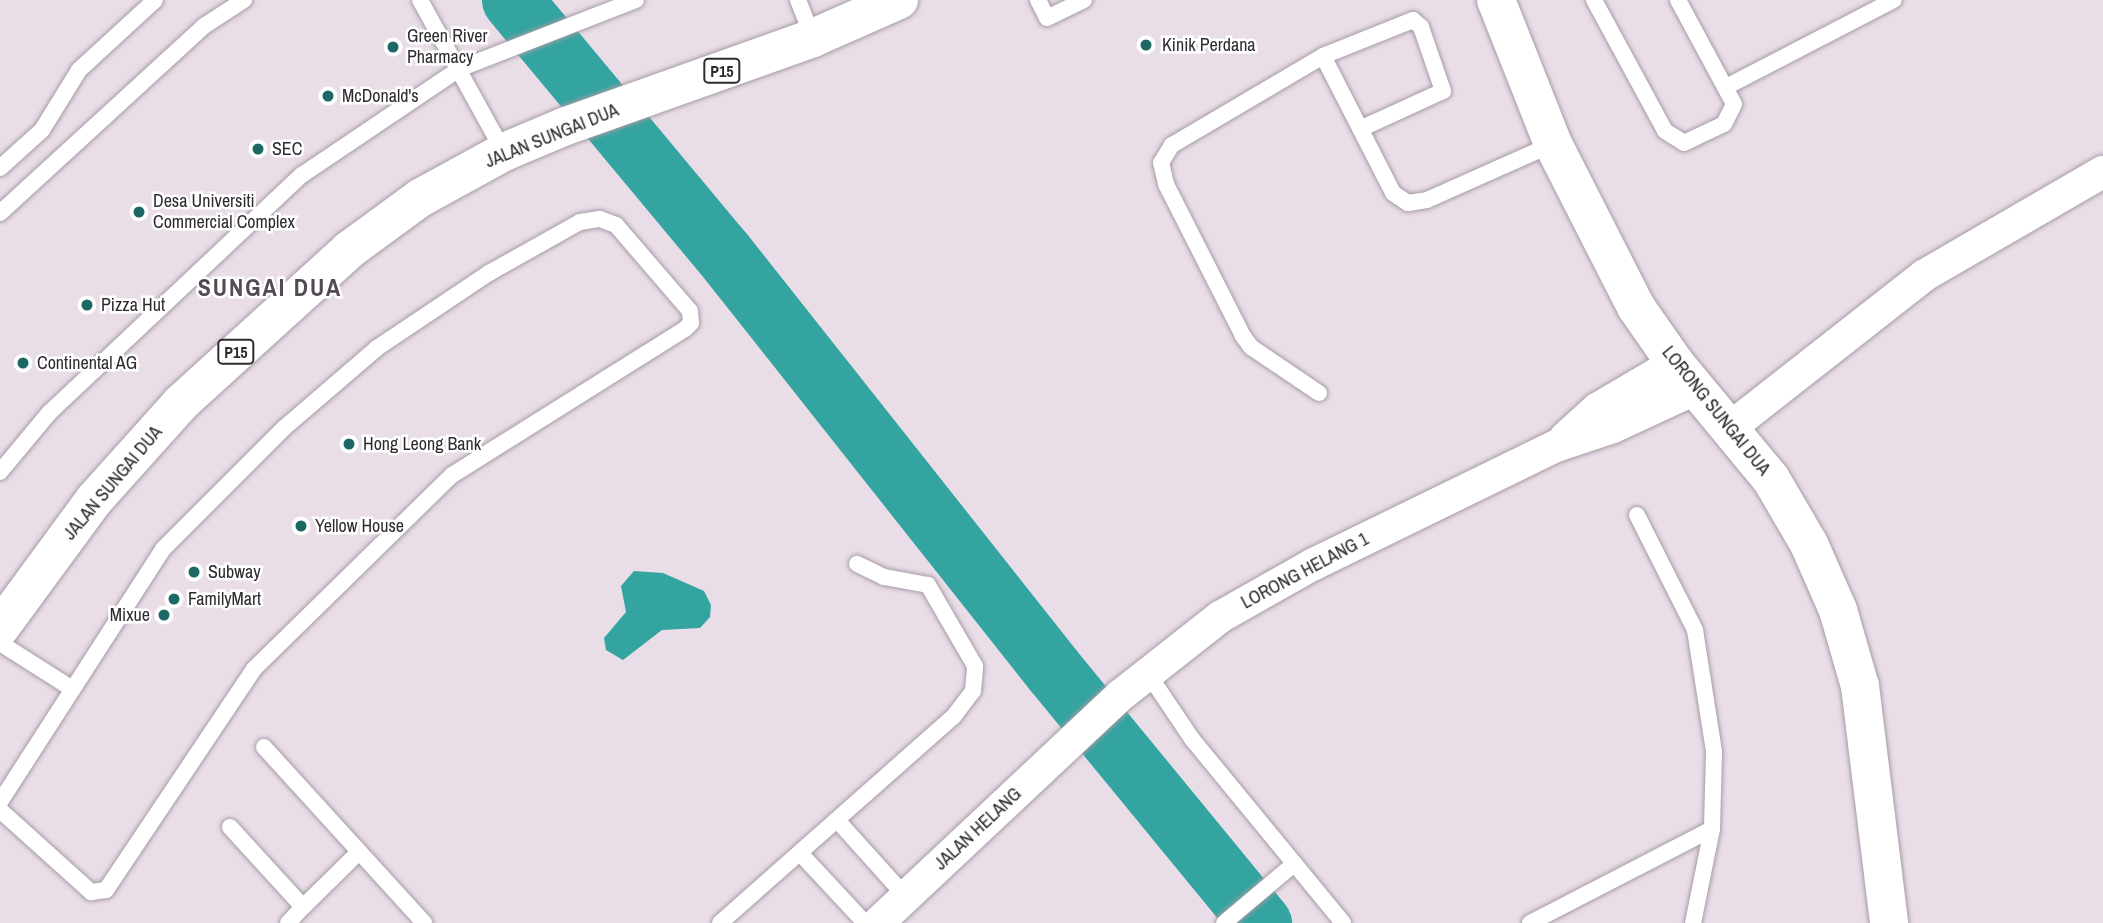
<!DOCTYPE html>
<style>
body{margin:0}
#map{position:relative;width:2103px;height:923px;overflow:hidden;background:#e9dde8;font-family:"Archivo Narrow",sans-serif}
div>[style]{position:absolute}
.water>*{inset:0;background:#34a4a0}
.river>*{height:61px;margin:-30.5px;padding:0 30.5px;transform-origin:30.5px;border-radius:30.5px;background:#34a4a0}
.roads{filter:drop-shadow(0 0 2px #a69ba6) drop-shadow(0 0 2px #a69ba6)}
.service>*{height:16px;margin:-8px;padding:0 8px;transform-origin:8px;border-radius:8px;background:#fff}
.minor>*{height:32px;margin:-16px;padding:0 16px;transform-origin:16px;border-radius:16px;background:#fff}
.tertiary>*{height:38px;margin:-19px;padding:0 19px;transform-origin:19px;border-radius:19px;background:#fff}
.primary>*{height:38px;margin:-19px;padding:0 19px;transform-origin:19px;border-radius:19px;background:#fff}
.dots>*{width:19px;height:19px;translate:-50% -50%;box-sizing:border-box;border:4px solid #fff;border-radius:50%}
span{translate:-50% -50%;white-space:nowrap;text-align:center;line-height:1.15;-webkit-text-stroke:5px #fff;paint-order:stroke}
.shield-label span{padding:2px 5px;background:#fff;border:2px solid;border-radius:5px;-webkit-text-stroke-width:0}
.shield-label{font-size:16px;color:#2f2a2f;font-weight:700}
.poi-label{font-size:18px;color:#2f2a2f}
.left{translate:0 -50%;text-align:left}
.right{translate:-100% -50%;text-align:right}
.street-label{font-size:18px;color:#2f2a2f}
.district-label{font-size:24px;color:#534a53;font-weight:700;letter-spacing:2px}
</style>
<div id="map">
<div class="water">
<i style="clip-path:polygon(634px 571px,663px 573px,704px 591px,711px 605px,710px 617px,700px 628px,662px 630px,623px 660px,606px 650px,604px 638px,626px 612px,621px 586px)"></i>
</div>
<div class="river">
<i style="left:512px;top:0;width:329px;rotate:50.2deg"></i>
<i style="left:723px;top:253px;width:532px;rotate:51.64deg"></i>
<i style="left:1053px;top:670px;width:328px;rotate:50.6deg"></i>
</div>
<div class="roads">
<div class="service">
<i style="left:420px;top:0;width:174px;rotate:61.1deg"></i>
<i style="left:798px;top:0;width:41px;rotate:68.5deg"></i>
<i style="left:1038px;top:0;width:20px;rotate:63deg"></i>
<i style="left:1047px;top:18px;width:41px;rotate:-25.9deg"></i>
<i style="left:1594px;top:0;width:149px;rotate:61.5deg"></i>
<i style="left:1665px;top:131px;width:22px;rotate:32deg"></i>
<i style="left:1684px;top:143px;width:44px;rotate:-25.4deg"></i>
<i style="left:1724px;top:124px;width:22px;rotate:-63deg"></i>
<i style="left:1734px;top:104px;width:118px;rotate:-118.3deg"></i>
<i style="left:1323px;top:56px;width:154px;rotate:62.9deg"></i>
<i style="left:1393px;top:193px;width:18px;rotate:34deg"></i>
<i style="left:1408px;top:203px;width:19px;rotate:-9deg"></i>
<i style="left:1427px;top:200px;width:138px;rotate:-24deg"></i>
<i style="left:1726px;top:87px;width:189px;rotate:-27.4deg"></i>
<i style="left:0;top:168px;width:57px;rotate:-42.1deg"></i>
<i style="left:42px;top:130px;width:70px;rotate:-58.3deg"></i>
<i style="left:79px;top:70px;width:103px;rotate:-42.6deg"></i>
<i style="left:0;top:213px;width:277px;rotate:-42.5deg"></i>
<i style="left:204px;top:26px;width:48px;rotate:-33deg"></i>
<i style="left:1319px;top:393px;width:82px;rotate:-145.9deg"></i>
<i style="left:1251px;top:347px;width:14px;rotate:-126deg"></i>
<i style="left:1243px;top:336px;width:170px;rotate:-116.9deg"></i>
<i style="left:1166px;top:184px;width:22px;rotate:-103deg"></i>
<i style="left:1161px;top:163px;width:21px;rotate:-59deg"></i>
<i style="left:1172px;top:145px;width:175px;rotate:-30.5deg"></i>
<i style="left:1323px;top:56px;width:97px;rotate:-21.8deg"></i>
<i style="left:1413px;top:20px;width:11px;rotate:41deg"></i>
<i style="left:1421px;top:27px;width:68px;rotate:71deg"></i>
<i style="left:1443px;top:91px;width:91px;rotate:155.4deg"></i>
<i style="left:0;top:472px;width:77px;rotate:-50.3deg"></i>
<i style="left:49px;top:413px;width:347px;rotate:-43.3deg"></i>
<i style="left:302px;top:175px;width:189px;rotate:-34deg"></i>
<i style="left:459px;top:69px;width:190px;rotate:-21.3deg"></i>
<i style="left:1637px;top:515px;width:129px;rotate:63.2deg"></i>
<i style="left:1695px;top:630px;width:123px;rotate:81.1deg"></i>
<i style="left:1714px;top:752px;width:77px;rotate:91.5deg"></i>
<i style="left:0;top:643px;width:84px;rotate:32.4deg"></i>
<i style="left:1147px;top:672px;width:81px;rotate:56.1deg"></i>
<i style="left:1192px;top:739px;width:238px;rotate:50.6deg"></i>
<i style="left:264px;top:747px;width:238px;rotate:47.7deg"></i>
<i style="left:0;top:802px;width:301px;rotate:-57.2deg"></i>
<i style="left:163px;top:549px;width:171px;rotate:-45deg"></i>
<i style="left:284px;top:428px;width:123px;rotate:-40.7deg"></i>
<i style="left:377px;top:348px;width:135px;rotate:-33.8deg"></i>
<i style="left:489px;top:273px;width:104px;rotate:-29.3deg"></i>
<i style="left:580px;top:222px;width:20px;rotate:-9deg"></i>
<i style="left:600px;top:219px;width:17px;rotate:21deg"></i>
<i style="left:616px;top:225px;width:113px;rotate:49.3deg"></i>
<i style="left:690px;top:311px;width:12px;rotate:85deg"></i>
<i style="left:691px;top:323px;width:8px;rotate:135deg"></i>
<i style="left:685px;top:329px;width:275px;rotate:147.9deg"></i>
<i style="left:452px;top:475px;width:277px;rotate:135.6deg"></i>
<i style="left:254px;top:669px;width:266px;rotate:123.8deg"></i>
<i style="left:106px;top:890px;width:15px;rotate:172deg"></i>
<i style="left:91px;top:892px;width:122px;rotate:-138deg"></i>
<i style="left:837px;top:820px;width:103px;rotate:48.1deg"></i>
<i style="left:230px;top:827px;width:108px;rotate:47.6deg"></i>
<i style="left:303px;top:907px;width:78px;rotate:-44.5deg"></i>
<i style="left:800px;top:853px;width:96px;rotate:47.1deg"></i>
<i style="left:288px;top:923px;width:22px;rotate:-47deg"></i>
<i style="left:720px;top:923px;width:312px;rotate:-41.5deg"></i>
<i style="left:954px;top:716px;width:31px;rotate:-53deg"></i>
<i style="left:973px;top:691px;width:25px;rotate:-85deg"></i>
<i style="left:975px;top:666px;width:94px;rotate:-120.1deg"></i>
<i style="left:928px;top:585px;width:45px;rotate:-169.7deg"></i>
<i style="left:884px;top:577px;width:30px;rotate:-154deg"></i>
<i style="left:1224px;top:923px;width:92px;rotate:-40.1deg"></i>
<i style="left:1530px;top:923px;width:205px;rotate:-27.3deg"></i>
<i style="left:1712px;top:829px;width:96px;rotate:101.4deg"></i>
</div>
<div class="minor">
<i style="left:1731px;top:427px;width:246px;rotate:-38.1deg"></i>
<i style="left:1925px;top:275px;width:206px;rotate:-30.1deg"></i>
<i style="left:1565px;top:438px;width:43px;rotate:-42.2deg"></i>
<i style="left:1597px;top:409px;width:91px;rotate:-30.5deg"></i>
<i style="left:878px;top:923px;width:333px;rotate:-43.2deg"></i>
<i style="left:1121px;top:695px;width:126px;rotate:-38.2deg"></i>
<i style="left:1220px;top:617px;width:106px;rotate:-29.5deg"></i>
<i style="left:1312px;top:565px;width:271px;rotate:-26deg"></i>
<i style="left:1556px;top:446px;width:60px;rotate:-18.4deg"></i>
<i style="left:1613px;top:427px;width:90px;rotate:-24.9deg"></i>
</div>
<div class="tertiary">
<i style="left:1496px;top:0;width:155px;rotate:68.4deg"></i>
<i style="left:1553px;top:144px;width:183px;rotate:63deg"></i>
<i style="left:1636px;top:307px;width:68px;rotate:55.1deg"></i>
<i style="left:1675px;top:363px;width:151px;rotate:50.4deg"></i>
<i style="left:1771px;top:479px;width:75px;rotate:59.7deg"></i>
<i style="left:1809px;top:544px;width:72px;rotate:66.3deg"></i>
<i style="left:1838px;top:610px;width:79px;rotate:73.9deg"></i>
<i style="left:1860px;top:686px;width:239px;rotate:83deg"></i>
</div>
<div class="primary">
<i style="left:0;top:628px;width:159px;rotate:-53.7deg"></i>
<i style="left:94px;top:500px;width:130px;rotate:-48.1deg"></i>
<i style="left:181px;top:403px;width:227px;rotate:-42.3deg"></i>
<i style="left:349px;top:250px;width:88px;rotate:-36.2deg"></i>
<i style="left:420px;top:198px;width:96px;rotate:-28.7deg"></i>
<i style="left:504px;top:152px;width:67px;rotate:-22.8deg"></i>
<i style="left:566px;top:126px;width:262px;rotate:-19.6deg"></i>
<i style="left:813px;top:38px;width:94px;rotate:-23.8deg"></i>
</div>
</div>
<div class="dots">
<i style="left:1146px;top:45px;background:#1b6865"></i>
<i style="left:393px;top:47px;background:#1b6865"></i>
<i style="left:328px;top:96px;background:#1b6865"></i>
<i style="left:258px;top:149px;background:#1b6865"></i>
<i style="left:139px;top:212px;background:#1b6865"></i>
<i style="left:87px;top:305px;background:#1b6865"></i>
<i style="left:23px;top:363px;background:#1b6865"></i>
<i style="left:349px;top:444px;background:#1b6865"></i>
<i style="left:301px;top:526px;background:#1b6865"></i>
<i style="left:194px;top:572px;background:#1b6865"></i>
<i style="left:174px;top:599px;background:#1b6865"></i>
<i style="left:164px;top:615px;background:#1b6865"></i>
</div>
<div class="shield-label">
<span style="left:722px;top:71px">P15</span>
<span style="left:236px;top:352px">P15</span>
</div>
<div class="poi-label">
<span class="left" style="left:407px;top:47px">Green River<br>Pharmacy</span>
<span class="left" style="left:1162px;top:45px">Kinik Perdana</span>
<span class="left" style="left:342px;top:96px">McDonald's</span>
<span class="left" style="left:272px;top:149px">SEC</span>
<span class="left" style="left:153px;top:212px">Desa Universiti<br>Commercial Complex</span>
<span class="left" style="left:101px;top:305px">Pizza Hut</span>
<span class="left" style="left:37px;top:363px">Continental AG</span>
<span class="left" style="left:363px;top:444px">Hong Leong Bank</span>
<span class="left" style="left:315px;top:526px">Yellow House</span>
<span class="left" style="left:208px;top:572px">Subway</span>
<span class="left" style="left:188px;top:599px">FamilyMart</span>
<span class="right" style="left:150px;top:615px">Mixue</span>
</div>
<div class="street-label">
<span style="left:552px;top:136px;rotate:-22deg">JALAN SUNGAI DUA</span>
<span style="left:1716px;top:411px;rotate:51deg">LORONG SUNGAI DUA</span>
<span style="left:113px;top:483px;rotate:-50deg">JALAN SUNGAI DUA</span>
<span style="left:1305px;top:571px;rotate:-28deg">LORONG HELANG 1</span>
<span style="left:978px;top:829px;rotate:-43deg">JALAN HELANG</span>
</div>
<div class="district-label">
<span style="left:270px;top:288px">SUNGAI DUA</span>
</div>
</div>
